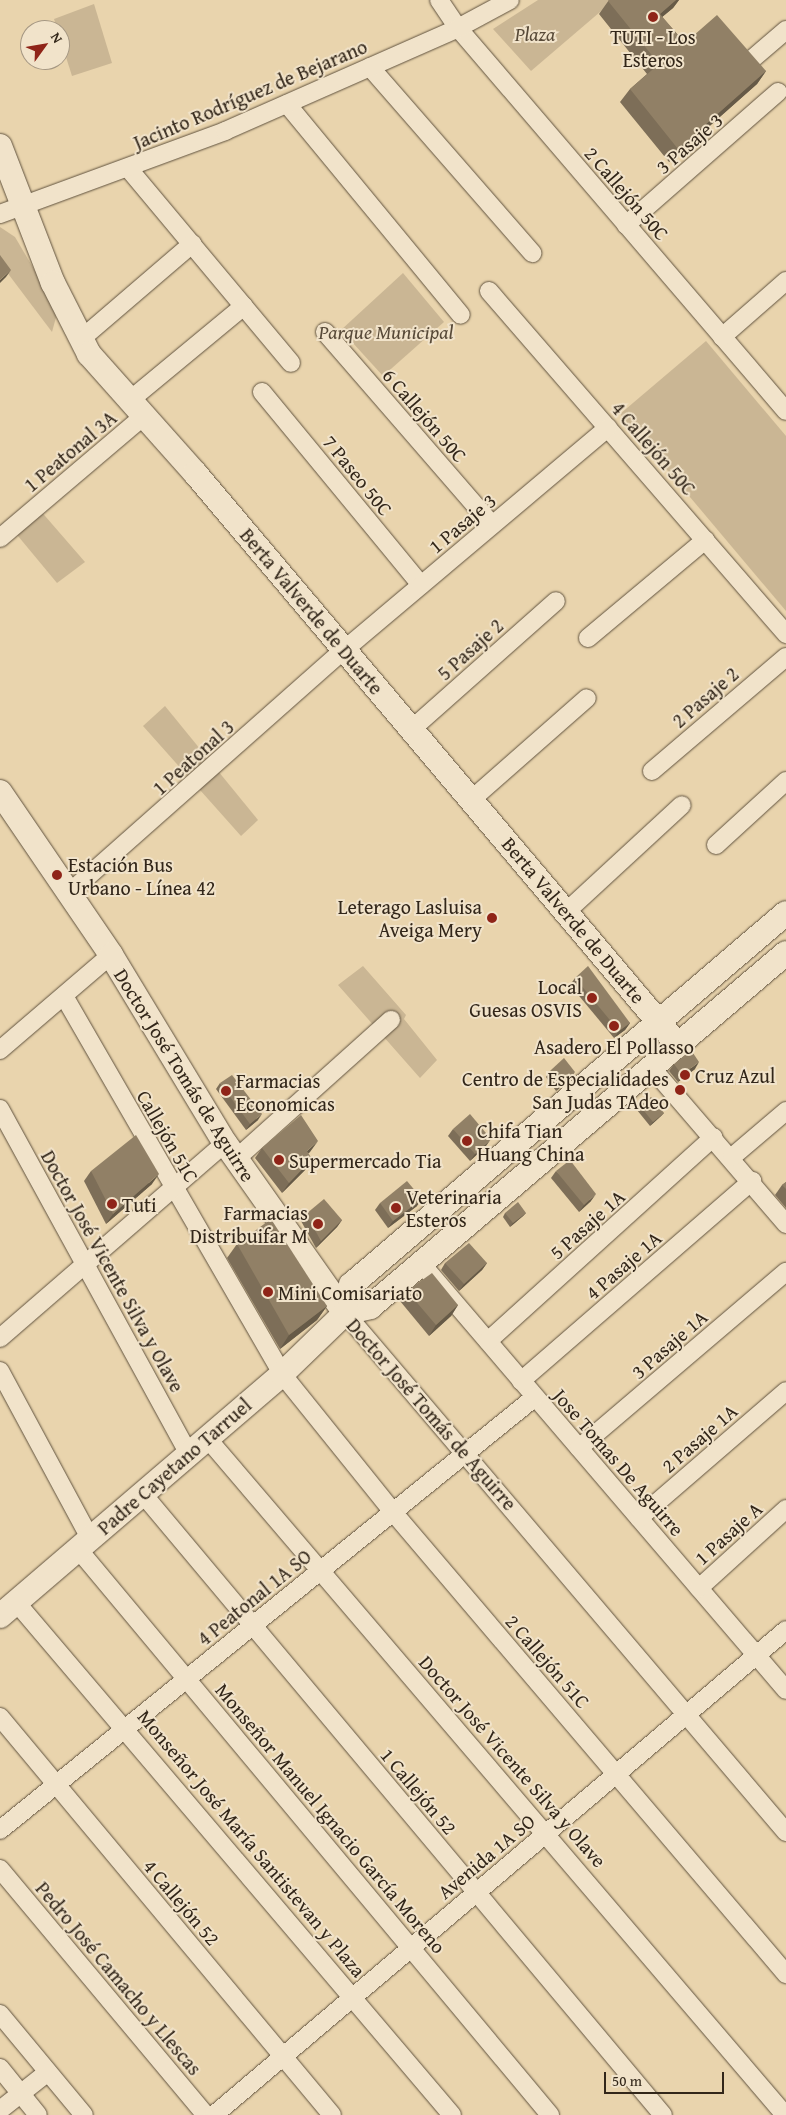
<!DOCTYPE html>
<meta charset="utf-8">
<style>
body{margin:0}
#map{position:relative;width:786px;height:2115px;overflow:hidden;background:#e9d4ad;font-family:"Gentium Book Plus",serif}
div>[style]{position:absolute}
.green>*{inset:0;background:#cab694}
.roads{filter:drop-shadow(0 0 1px #60523e) drop-shadow(0 0 1px #60523e)}
.street>*{height:18px;margin:-9px;padding:0 9px;transform-origin:9px;border-radius:9px;background:#f1e3ca}
.secondary>*{height:24px;margin:-12px;padding:0 12px;transform-origin:12px;border-radius:12px;background:#f1e3ca}
.wall>*{inset:0;background:#7d6e58}
.shaded-wall>*{inset:0;background:#665a47}
.building>*{inset:0;background:#918066}
.dots>*{width:14px;height:14px;translate:-50% -50%;box-sizing:border-box;border:2px solid #f1e3ca;border-radius:50%}
span{translate:-50% -50%;white-space:nowrap;text-align:center;line-height:1.15;-webkit-text-stroke:4px #f1e3ca;paint-order:stroke}
.park-label{font-size:20px;color:#584a38;font-style:italic}
.poi-label{font-size:20px;color:#322619}
.left{translate:0 -50%;text-align:left}
.right{translate:-100% -50%;text-align:right}
.street-label{font-size:20px;color:#322619}
.north{position:absolute;left:20px;top:20px;width:50px;height:50px;box-sizing:border-box;background:#f1e3ca;border:1px solid #a59783;border-radius:50%;rotate:58deg;font-size:14px;font-weight:700;line-height:20px;text-align:center;color:#322619}
.north::after{content:'';display:block;margin:auto;width:18px;height:22px;background:#8f2418;clip-path:polygon(50% 0,100% 100%,50% 72%,0 100%)}
.scale{position:absolute;left:604px;top:2072px;width:120px;height:22px;box-sizing:border-box;border:2px solid #322619;border-top:0;padding-left:6px;font-size:15px;line-height:18px;white-space:nowrap;color:#322619;-webkit-text-stroke:4px #f1e3ca;paint-order:stroke}
</style>
<div id="map">
<div class="green">
<i style="clip-path:polygon(538px 0,614px 0,531px 71px,493px 29px)"></i>
<i style="clip-path:polygon(94px 4px,112px 63px,72px 76px,54px 19px)"></i>
<i style="clip-path:polygon(0 227px,15px 237px,58px 310px,52px 332px,0 263px)"></i>
<i style="clip-path:polygon(403px 273px,444px 322px,383px 376px,341px 330px)"></i>
<i style="clip-path:polygon(706px 341px,786px 436px,786px 611px,620px 414px)"></i>
<i style="clip-path:polygon(39px 509px,85px 562px,57px 583px,13px 530px)"></i>
<i style="clip-path:polygon(165px 706px,258px 820px,241px 836px,143px 726px)"></i>
<i style="clip-path:polygon(363px 966px,406px 1015px,404px 1019px,437px 1060px,420px 1078px,338px 985px)"></i>
</div>
<div class="roads">
<div class="street">
<i style="left:439px;top:0;width:34px;rotate:56deg"></i>
<i style="left:458px;top:28px;width:504px;rotate:49.42deg"></i>
<i style="left:751px;top:60px;width:46px;rotate:-40.6deg"></i>
<i style="left:370px;top:67px;width:247px;rotate:48.9deg"></i>
<i style="left:287px;top:104px;width:273px;rotate:50.5deg"></i>
<i style="left:128px;top:168px;width:254px;rotate:50.1deg"></i>
<i style="left:0;top:214px;width:240px;rotate:-20.2deg"></i>
<i style="left:225px;top:131px;width:255px;rotate:-23.8deg"></i>
<i style="left:458px;top:28px;width:59px;rotate:-28.3deg"></i>
<i style="left:626px;top:225px;width:202px;rotate:-41.2deg"></i>
<i style="left:489px;top:291px;width:454px;rotate:49.1deg"></i>
<i style="left:325px;top:332px;width:255px;rotate:49.1deg"></i>
<i style="left:722px;top:337px;width:85px;rotate:-41.2deg"></i>
<i style="left:80px;top:340px;width:148px;rotate:-40.6deg"></i>
<i style="left:262px;top:392px;width:250px;rotate:50.5deg"></i>
<i style="left:129px;top:401px;width:149px;rotate:-39.6deg"></i>
<i style="left:0;top:538px;width:189px;rotate:-40.3deg"></i>
<i style="left:588px;top:638px;width:153px;rotate:-39.9deg"></i>
<i style="left:413px;top:728px;width:191px;rotate:-41.6deg"></i>
<i style="left:652px;top:771px;width:176px;rotate:-40.4deg"></i>
<i style="left:471px;top:800px;width:154px;rotate:-41.3deg"></i>
<i style="left:716px;top:845px;width:95px;rotate:-42.4deg"></i>
<i style="left:69px;top:893px;width:367px;rotate:-41.5deg"></i>
<i style="left:344px;top:650px;width:345px;rotate:-40.1deg"></i>
<i style="left:567px;top:911px;width:156px;rotate:-42.7deg"></i>
<i style="left:64px;top:996px;width:436px;rotate:60deg"></i>
<i style="left:282px;top:1374px;width:177px;rotate:51.2deg"></i>
<i style="left:393px;top:1512px;width:607px;rotate:49.61deg"></i>
<i style="left:0;top:1050px;width:146px;rotate:-40.6deg"></i>
<i style="left:651px;top:1067px;width:207px;rotate:49.3deg"></i>
<i style="left:0;top:1109px;width:393px;rotate:61.3deg"></i>
<i style="left:732px;top:1157px;width:71px;rotate:-40.4deg"></i>
<i style="left:237px;top:1158px;width:207px;rotate:-41.9deg"></i>
<i style="left:420px;top:1262px;width:563px;rotate:49.46deg"></i>
<i style="left:345px;top:1313px;width:681px;rotate:49.65deg"></i>
<i style="left:0;top:1338px;width:298px;rotate:-40.9deg"></i>
<i style="left:488px;top:1341px;width:304px;rotate:-42.1deg"></i>
<i style="left:0;top:1371px;width:190px;rotate:61.7deg"></i>
<i style="left:521px;top:1381px;width:306px;rotate:-40.9deg"></i>
<i style="left:207px;top:1438px;width:890px;rotate:49.51deg"></i>
<i style="left:579px;top:1448px;width:272px;rotate:-40.4deg"></i>
<i style="left:142px;top:1493px;width:811px;rotate:50.05deg"></i>
<i style="left:639px;top:1518px;width:194px;rotate:-40.8deg"></i>
<i style="left:78px;top:1549px;width:737px;rotate:50.17deg"></i>
<i style="left:699px;top:1588px;width:118px;rotate:-42.2deg"></i>
<i style="left:16px;top:1602px;width:673px;rotate:49.64deg"></i>
<i style="left:0;top:1717px;width:518px;rotate:50.17deg"></i>
<i style="left:0;top:1830px;width:688px;rotate:-38.98deg"></i>
<i style="left:0;top:1869px;width:321px;rotate:50.1deg"></i>
<i style="left:0;top:2014px;width:131px;rotate:50.3deg"></i>
<i style="left:0;top:2068px;width:60px;rotate:51deg"></i>
<i style="left:0;top:2110px;width:61px;rotate:-38.4deg"></i>
<i style="left:214px;top:2115px;width:750px;rotate:-40.29deg"></i>
</div>
<div class="secondary">
<i style="left:0;top:146px;width:147px;rotate:68.9deg"></i>
<i style="left:53px;top:283px;width:80px;rotate:63.1deg"></i>
<i style="left:89px;top:354px;width:159px;rotate:48.3deg"></i>
<i style="left:195px;top:473px;width:749px;rotate:49.82deg"></i>
<i style="left:0;top:792px;width:197px;rotate:55.7deg"></i>
<i style="left:111px;top:955px;width:220px;rotate:58.8deg"></i>
<i style="left:225px;top:1143px;width:208px;rotate:54.8deg"></i>
<i style="left:345px;top:1313px;width:29px;rotate:-78deg"></i>
<i style="left:351px;top:1285px;width:572px;rotate:-40.54deg"></i>
<i style="left:0;top:1616px;width:372px;rotate:-40.6deg"></i>
<i style="left:282px;top:1374px;width:88px;rotate:-44.1deg"></i>
<i style="left:345px;top:1313px;width:26px;rotate:-13deg"></i>
<i style="left:370px;top:1307px;width:546px;rotate:-40.4deg"></i>
</div>
</div>
<div class="wall">
<i style="clip-path:polygon(609px 0,679px 0,673px 8px,662px 17px,685px 43px,766px 71px,757px 84px,669px 162px,620px 102px,630px 89px,647px 74px,599px 14px)"></i>
<i style="clip-path:polygon(575px 978px,630px 1023px,625px 1030px,614px 1038px,570px 985px)"></i>
<i style="clip-path:polygon(674px 1064px,695px 1069px,678px 1082px,669px 1071px)"></i>
<i style="clip-path:polygon(551px 1070px,570px 1079px,556px 1091px,546px 1077px)"></i>
<i style="clip-path:polygon(220px 1083px,258px 1120px,246px 1130px,216px 1089px)"></i>
<i style="clip-path:polygon(640px 1106px,664px 1113px,661px 1116px,650px 1126px,637px 1110px)"></i>
<i style="clip-path:polygon(453px 1129px,486px 1146px,470px 1161px,448px 1136px)"></i>
<i style="clip-path:polygon(262px 1148px,310px 1152px,308px 1153px,305px 1170px,282px 1193px,255px 1158px)"></i>
<i style="clip-path:polygon(91px 1171px,152px 1184px,106px 1224px,84px 1181px)"></i>
<i style="clip-path:polygon(556px 1171px,591px 1201px,579px 1212px,551px 1178px)"></i>
<i style="clip-path:polygon(786px 1182px,786px 1208px,775px 1195px,782px 1185px)"></i>
<i style="clip-path:polygon(380px 1203px,417px 1206px,388px 1228px,375px 1210px)"></i>
<i style="clip-path:polygon(505px 1213px,526px 1213px,523px 1216px,510px 1227px,503px 1217px)"></i>
<i style="clip-path:polygon(306px 1214px,342px 1220px,337px 1227px,316px 1248px,301px 1221px)"></i>
<i style="clip-path:polygon(237px 1244px,327px 1306px,317px 1320px,280px 1349px,227px 1258px)"></i>
<i style="clip-path:polygon(445px 1263px,487px 1263px,482px 1270px,459px 1291px,441px 1270px)"></i>
<i style="clip-path:polygon(407px 1291px,458px 1305px,451px 1316px,429px 1336px,400px 1301px)"></i>
</div>
<div class="shaded-wall">
<i style="clip-path:polygon(676px 0,679px 0,673px 8px,650px 27px,660px 14px)"></i>
<i style="clip-path:polygon(766px 71px,757px 84px,669px 162px,678px 149px)"></i>
<i style="clip-path:polygon(11px 270px,6px 277px,0 283px,0 280px)"></i>
<i style="clip-path:polygon(630px 1023px,625px 1030px,614px 1038px,619px 1031px)"></i>
<i style="clip-path:polygon(699px 1062px,695px 1069px,678px 1082px,682px 1075px)"></i>
<i style="clip-path:polygon(575px 1072px,570px 1079px,556px 1091px,561px 1084px)"></i>
<i style="clip-path:polygon(664px 1113px,661px 1116px,650px 1126px,653px 1122px)"></i>
<i style="clip-path:polygon(262px 1114px,258px 1120px,246px 1130px,250px 1124px)"></i>
<i style="clip-path:polygon(491px 1139px,486px 1146px,470px 1161px,475px 1154px)"></i>
<i style="clip-path:polygon(318px 1141px,310px 1152px,299px 1161px,307px 1151px)"></i>
<i style="clip-path:polygon(312px 1159px,305px 1170px,282px 1193px,289px 1183px)"></i>
<i style="clip-path:polygon(159px 1174px,152px 1184px,106px 1224px,113px 1214px)"></i>
<i style="clip-path:polygon(596px 1194px,591px 1201px,579px 1212px,584px 1205px)"></i>
<i style="clip-path:polygon(422px 1199px,417px 1206px,388px 1228px,393px 1221px)"></i>
<i style="clip-path:polygon(526px 1213px,523px 1216px,510px 1227px,513px 1223px)"></i>
<i style="clip-path:polygon(342px 1220px,337px 1227px,316px 1248px,321px 1241px)"></i>
<i style="clip-path:polygon(487px 1263px,482px 1270px,459px 1291px,464px 1284px)"></i>
<i style="clip-path:polygon(458px 1305px,451px 1316px,429px 1336px,436px 1325px)"></i>
<i style="clip-path:polygon(327px 1306px,317px 1320px,280px 1349px,289px 1335px)"></i>
</div>
<div class="building">
<i style="clip-path:polygon(609px 0,676px 0,660px 14px,685px 43px,717px 15px,766px 71px,678px 149px,630px 89px,659px 64px,608px 1px)"></i>
<i style="clip-path:polygon(0 255px,11px 270px,0 280px)"></i>
<i style="clip-path:polygon(588px 966px,630px 1023px,619px 1031px,575px 978px)"></i>
<i style="clip-path:polygon(691px 1050px,699px 1062px,682px 1075px,674px 1064px)"></i>
<i style="clip-path:polygon(564px 1058px,575px 1072px,561px 1084px,551px 1070px)"></i>
<i style="clip-path:polygon(232px 1075px,262px 1114px,250px 1124px,220px 1083px)"></i>
<i style="clip-path:polygon(651px 1097px,664px 1113px,653px 1122px,640px 1106px)"></i>
<i style="clip-path:polygon(470px 1114px,491px 1139px,475px 1154px,453px 1129px)"></i>
<i style="clip-path:polygon(301px 1115px,318px 1141px,307px 1151px,312px 1159px,289px 1183px,262px 1148px)"></i>
<i style="clip-path:polygon(136px 1135px,159px 1174px,113px 1214px,91px 1171px)"></i>
<i style="clip-path:polygon(570px 1160px,596px 1194px,584px 1205px,556px 1171px)"></i>
<i style="clip-path:polygon(407px 1181px,422px 1199px,393px 1221px,380px 1203px)"></i>
<i style="clip-path:polygon(786px 1182px,786px 1189px,782px 1185px)"></i>
<i style="clip-path:polygon(324px 1199px,342px 1220px,321px 1241px,306px 1214px)"></i>
<i style="clip-path:polygon(518px 1202px,526px 1213px,513px 1223px,505px 1213px)"></i>
<i style="clip-path:polygon(271px 1219px,327px 1306px,289px 1335px,237px 1244px)"></i>
<i style="clip-path:polygon(469px 1243px,487px 1263px,464px 1284px,445px 1263px)"></i>
<i style="clip-path:polygon(432px 1273px,458px 1305px,436px 1325px,407px 1291px)"></i>
</div>
<div class="dots">
<i style="left:653px;top:17px;background:#8f2418"></i>
<i style="left:57px;top:875px;background:#8f2418"></i>
<i style="left:492px;top:918px;background:#8f2418"></i>
<i style="left:592px;top:998px;background:#8f2418"></i>
<i style="left:614px;top:1026px;background:#8f2418"></i>
<i style="left:685px;top:1075px;background:#8f2418"></i>
<i style="left:680px;top:1090px;background:#8f2418"></i>
<i style="left:226px;top:1091px;background:#8f2418"></i>
<i style="left:467px;top:1141px;background:#8f2418"></i>
<i style="left:279px;top:1160px;background:#8f2418"></i>
<i style="left:112px;top:1204px;background:#8f2418"></i>
<i style="left:396px;top:1208px;background:#8f2418"></i>
<i style="left:318px;top:1224px;background:#8f2418"></i>
<i style="left:268px;top:1292px;background:#8f2418"></i>
</div>
<div class="park-label">
<span style="left:535px;top:33px">Plaza</span>
<span style="left:386px;top:331px">Parque Municipal</span>
</div>
<div class="poi-label">
<span style="left:653px;top:48px">TUTI - Los<br>Esteros</span>
<span class="left" style="left:68px;top:876px">Estación Bus<br>Urbano - Línea 42</span>
<span class="right" style="left:482px;top:918px">Leterago Lasluisa<br>Aveiga Mery</span>
<span class="right" style="left:582px;top:998px">Local<br>Guesas OSVIS</span>
<span style="left:614px;top:1046px">Asadero El Pollasso</span>
<span class="left" style="left:695px;top:1075px">Cruz Azul</span>
<span class="right" style="left:669px;top:1090px">Centro de Especialidades<br>San Judas TAdeo</span>
<span class="left" style="left:236px;top:1092px">Farmacias<br>Economicas</span>
<span class="left" style="left:477px;top:1142px">Chifa Tian<br>Huang China</span>
<span class="left" style="left:289px;top:1160px">Supermercado Tia</span>
<span class="left" style="left:406px;top:1208px">Veterinaria<br>Esteros</span>
<span class="left" style="left:122px;top:1204px">Tuti</span>
<span class="right" style="left:308px;top:1224px">Farmacias<br>Distribuifar M</span>
<span class="left" style="left:278px;top:1292px">Mini Comisariato</span>
</div>
<div class="street-label">
<span style="left:250px;top:94px;rotate:-23deg">Jacinto Rodríguez de Bejarano</span>
<span style="left:689px;top:143px;rotate:-41deg">3 Pasaje 3</span>
<span style="left:627px;top:193px;rotate:49deg">2 Callejón 50C</span>
<span style="left:425px;top:415px;rotate:49deg">6 Callejón 50C</span>
<span style="left:654px;top:448px;rotate:49deg">4 Callejón 50C</span>
<span style="left:70px;top:451px;rotate:-40deg">1 Peatonal 3A</span>
<span style="left:358px;top:475px;rotate:51deg">7 Paseo 50C</span>
<span style="left:462px;top:523px;rotate:-40deg">1 Pasaje 3</span>
<span style="left:312px;top:611px;rotate:50deg">Berta Valverde de Duarte</span>
<span style="left:470px;top:649px;rotate:-42deg">5 Pasaje 2</span>
<span style="left:705px;top:697px;rotate:-41deg">2 Pasaje 2</span>
<span style="left:193px;top:757px;rotate:-42deg">1 Peatonal 3</span>
<span style="left:574px;top:920px;rotate:50deg">Berta Valverde de Duarte</span>
<span style="left:185px;top:1075px;rotate:58deg">Doctor José Tomás de Aguirre</span>
<span style="left:168px;top:1136px;rotate:60deg">Callejón 51C</span>
<span style="left:587px;top:1224px;rotate:-42deg">5 Pasaje 1A</span>
<span style="left:623px;top:1265px;rotate:-41deg">4 Pasaje 1A</span>
<span style="left:113px;top:1271px;rotate:61deg">Doctor José Vicente Silva y Olave</span>
<span style="left:669px;top:1344px;rotate:-41deg">3 Pasaje 1A</span>
<span style="left:432px;top:1414px;rotate:49deg">Doctor José Tomás de Aguirre</span>
<span style="left:699px;top:1438px;rotate:-41deg">2 Pasaje 1A</span>
<span style="left:619px;top:1462px;rotate:49deg">Jose Tomas De Aguirre</span>
<span style="left:174px;top:1466px;rotate:-41deg">Padre Cayetano Tarruel</span>
<span style="left:728px;top:1533px;rotate:-42deg">1 Pasaje A</span>
<span style="left:254px;top:1597px;rotate:-39deg">4 Peatonal 1A SO</span>
<span style="left:548px;top:1661px;rotate:49deg">2 Callejón 51C</span>
<span style="left:513px;top:1761px;rotate:49deg">Doctor José Vicente Silva y Olave</span>
<span style="left:419px;top:1791px;rotate:50deg">1 Callejón 52</span>
<span style="left:331px;top:1818px;rotate:50deg">Monseñor Manuel Ignacio García Moreno</span>
<span style="left:252px;top:1843px;rotate:50deg">Monseñor José María Santistevan y Plaza</span>
<span style="left:486px;top:1856px;rotate:-40deg">Avenida 1A SO</span>
<span style="left:182px;top:1902px;rotate:50deg">4 Callejón 52</span>
<span style="left:119px;top:1978px;rotate:50deg">Pedro José Camacho y Llescas</span>
</div>
<div class="north">N</div>
<div class="scale">50 m</div>
</div>
